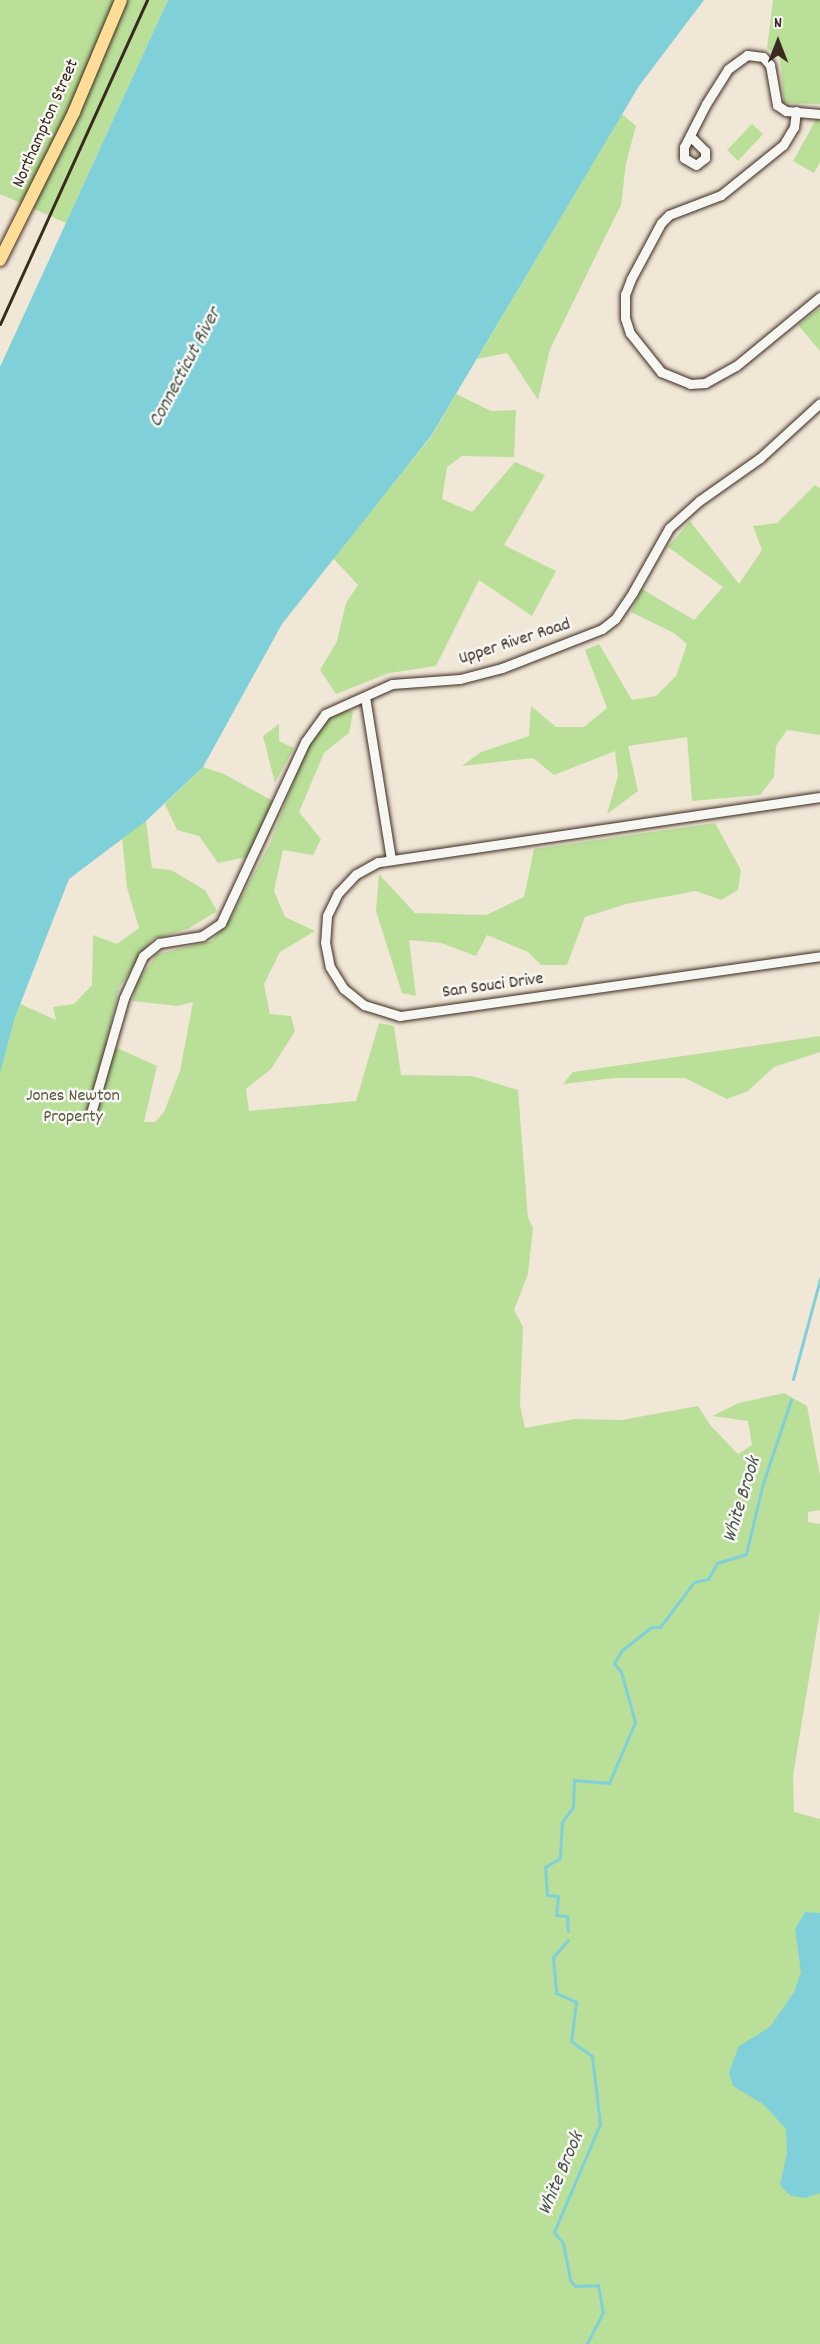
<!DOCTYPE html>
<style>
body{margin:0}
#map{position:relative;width:820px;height:2344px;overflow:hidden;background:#f1e7d7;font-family:Dekko,sans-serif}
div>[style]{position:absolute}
.green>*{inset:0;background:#badf99}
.water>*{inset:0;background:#80d0d9}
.stream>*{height:3px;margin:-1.5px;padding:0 1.5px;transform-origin:1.5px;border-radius:1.5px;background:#80d0d9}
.roads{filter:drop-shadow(0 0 2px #3b2a1e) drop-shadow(0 0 2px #3b2a1e)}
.minor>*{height:9px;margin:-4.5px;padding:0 4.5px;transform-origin:4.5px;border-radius:4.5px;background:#f6f6f2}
.major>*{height:12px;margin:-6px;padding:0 6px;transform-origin:6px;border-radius:6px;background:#ffdd96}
.rail>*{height:3px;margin:-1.5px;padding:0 1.5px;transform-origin:1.5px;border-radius:1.5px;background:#3b2a1e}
span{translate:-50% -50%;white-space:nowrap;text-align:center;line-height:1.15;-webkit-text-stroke:5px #f6f6f2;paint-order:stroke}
.street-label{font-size:18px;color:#3b2a1e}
.park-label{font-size:18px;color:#5b573d}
.water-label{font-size:20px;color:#4c544d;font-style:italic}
.north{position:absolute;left:748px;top:12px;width:60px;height:60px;-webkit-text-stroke:4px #f6f6f2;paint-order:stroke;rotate:0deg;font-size:16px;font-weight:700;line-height:24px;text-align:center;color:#3b2a1e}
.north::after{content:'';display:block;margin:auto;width:21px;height:27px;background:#3b2a1e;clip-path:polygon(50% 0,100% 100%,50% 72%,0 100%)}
</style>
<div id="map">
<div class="green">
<i style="clip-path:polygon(0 0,168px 0,66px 223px,0 194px)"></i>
<i style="clip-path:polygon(773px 0,820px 0,820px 104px,784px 103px,780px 58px,767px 48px)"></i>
<i style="clip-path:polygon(622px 114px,636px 126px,626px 163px,621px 205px,550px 349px,538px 400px,507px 353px,477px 359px)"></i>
<i style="clip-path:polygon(817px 118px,820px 120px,820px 162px,814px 173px,793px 161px)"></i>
<i style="clip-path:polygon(752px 124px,763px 134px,738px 161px,727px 150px)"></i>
<i style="clip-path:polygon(820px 308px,820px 351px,798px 325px)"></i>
<i style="clip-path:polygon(456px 394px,491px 411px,516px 410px,514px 457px,462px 456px,447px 467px,442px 499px,472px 512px,515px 462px,545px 475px,504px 545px,556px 571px,532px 616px,479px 580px,436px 666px,389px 673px,336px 694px,320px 670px,337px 641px,346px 603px,358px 585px,333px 558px,431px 437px)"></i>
<i style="clip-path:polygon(815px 485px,820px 488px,820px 735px,787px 730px,776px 746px,774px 777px,760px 795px,692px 801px,687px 737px,628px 746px,638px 791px,607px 814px,618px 776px,615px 751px,554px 775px,533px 758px,462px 766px,481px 752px,529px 736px,531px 706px,556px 727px,584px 727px,607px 708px,585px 650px,599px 644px,632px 700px,656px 696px,676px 676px,687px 644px,674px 633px,631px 612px,642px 589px,694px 620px,723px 587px,668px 547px,690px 521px,739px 584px,762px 550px,753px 526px,777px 523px)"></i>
<i style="clip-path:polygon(341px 709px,353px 712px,349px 733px,324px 753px,299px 812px,321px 839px,313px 855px,283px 850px,274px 891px,285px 917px,315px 931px,280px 952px,264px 984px,270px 1014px,291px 1016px,295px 1031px,271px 1069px,246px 1089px,249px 1111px,356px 1101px,379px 1023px,394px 1026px,401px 1075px,472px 1076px,518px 1090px,528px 1218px,533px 1228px,528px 1274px,514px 1310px,523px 1327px,520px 1405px,525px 1428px,575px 1419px,622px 1420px,698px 1406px,711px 1426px,738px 1454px,752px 1445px,748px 1421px,712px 1416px,739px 1403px,784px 1393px,807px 1406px,820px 1476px,820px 1510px,808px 1512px,808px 1522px,820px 1524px,820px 1611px,793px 1776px,794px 1812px,820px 1819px,820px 2344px,0 2344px,0 1008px,5px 997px,56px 1020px,53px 1007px,74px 1004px,92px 985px,93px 935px,117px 944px,139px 928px,127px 888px,122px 836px,146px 821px,152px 868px,171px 870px,205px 890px,217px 911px,188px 929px,152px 939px,119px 988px,106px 1043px,157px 1066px,144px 1122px,155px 1122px,164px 1112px,180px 1071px,193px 1002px,177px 1006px,132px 1001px,138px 981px,157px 954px,212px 941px,230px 919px,270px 843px,302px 759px,320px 723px)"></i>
<i style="clip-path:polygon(279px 724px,279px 741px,294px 748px,275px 783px,263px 736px)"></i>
<i style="clip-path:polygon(203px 767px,224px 774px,273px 801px,247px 857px,218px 863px,199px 836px,177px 830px,165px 804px)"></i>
<i style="clip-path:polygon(715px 823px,741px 870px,738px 890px,721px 900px,696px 891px,626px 904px,585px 917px,567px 965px,541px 965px,528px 952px,487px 935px,476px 956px,441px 943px,409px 940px,416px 996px,402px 993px,376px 911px,379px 874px,415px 913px,486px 915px,524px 897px,534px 849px)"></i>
<i style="clip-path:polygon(820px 1036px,820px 1052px,774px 1067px,748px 1091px,727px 1099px,685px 1078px,614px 1078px,563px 1084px,573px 1072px)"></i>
</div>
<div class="water">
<i style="clip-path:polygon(168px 0,704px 0,639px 86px,431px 436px,282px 624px,203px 767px,146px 821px,69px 879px,14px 1020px,0 1073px,0 367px)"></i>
<i style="clip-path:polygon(805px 1912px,820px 1913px,820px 2193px,805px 2198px,791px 2196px,780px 2185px,787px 2153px,786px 2129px,763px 2104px,733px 2086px,729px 2072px,739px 2046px,770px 2027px,794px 1992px,801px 1972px,795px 1929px)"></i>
</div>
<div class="stream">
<i style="left:793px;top:1379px;width:104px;rotate:-74.9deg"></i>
<i style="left:568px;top:1931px;width:15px;rotate:-94deg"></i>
<i style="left:567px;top:1916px;width:11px;rotate:-175deg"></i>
<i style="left:556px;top:1915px;width:19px;rotate:-84deg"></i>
<i style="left:558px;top:1896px;width:11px;rotate:-175deg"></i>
<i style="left:547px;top:1895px;width:28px;rotate:-94deg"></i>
<i style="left:545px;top:1867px;width:17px;rotate:-31deg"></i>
<i style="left:560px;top:1858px;width:36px;rotate:-87deg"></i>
<i style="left:562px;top:1822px;width:19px;rotate:-54deg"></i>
<i style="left:573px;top:1807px;width:27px;rotate:-88deg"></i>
<i style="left:574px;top:1780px;width:35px;rotate:5deg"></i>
<i style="left:609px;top:1783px;width:66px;rotate:-66.9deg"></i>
<i style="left:635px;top:1722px;width:52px;rotate:-105.6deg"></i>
<i style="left:621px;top:1672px;width:11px;rotate:-128deg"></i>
<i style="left:614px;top:1663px;width:15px;rotate:-58deg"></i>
<i style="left:622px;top:1650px;width:37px;rotate:-38deg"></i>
<i style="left:651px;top:1627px;width:9px"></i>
<i style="left:660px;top:1627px;width:56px;rotate:-52.9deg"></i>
<i style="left:694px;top:1582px;width:14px;rotate:-12deg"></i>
<i style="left:708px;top:1579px;width:18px;rotate:-61deg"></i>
<i style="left:717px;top:1563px;width:30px;rotate:-17deg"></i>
<i style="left:746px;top:1554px;width:73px;rotate:-76.5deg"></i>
<i style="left:763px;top:1483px;width:88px;rotate:-71.4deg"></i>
<i style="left:568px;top:1940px;width:23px;rotate:131deg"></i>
<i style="left:553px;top:1957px;width:36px;rotate:85deg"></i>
<i style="left:556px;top:1993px;width:22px;rotate:24deg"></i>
<i style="left:576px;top:2002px;width:39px;rotate:97deg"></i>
<i style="left:571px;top:2041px;width:26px;rotate:36deg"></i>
<i style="left:592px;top:2056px;width:68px;rotate:83.3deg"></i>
<i style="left:600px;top:2124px;width:117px;rotate:113.1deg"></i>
<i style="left:554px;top:2232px;width:14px;rotate:51deg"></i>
<i style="left:563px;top:2243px;width:38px;rotate:79deg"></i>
<i style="left:570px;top:2280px;width:8px;rotate:50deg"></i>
<i style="left:575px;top:2286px;width:23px;rotate:-2deg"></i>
<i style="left:598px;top:2285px;width:27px;rotate:80deg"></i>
<i style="left:603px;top:2312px;width:36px;rotate:117deg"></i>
</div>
<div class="roads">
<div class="minor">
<i style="left:796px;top:111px;width:16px;rotate:97deg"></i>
<i style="left:794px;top:127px;width:21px;rotate:121deg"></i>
<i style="left:783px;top:145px;width:80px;rotate:141.1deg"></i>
<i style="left:721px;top:195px;width:56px;rotate:159deg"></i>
<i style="left:669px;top:215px;width:11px;rotate:135deg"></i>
<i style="left:661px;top:223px;width:64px;rotate:118.2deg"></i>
<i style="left:631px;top:279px;width:17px;rotate:111deg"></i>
<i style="left:625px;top:295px;width:23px;rotate:90deg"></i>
<i style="left:625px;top:318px;width:16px;rotate:72deg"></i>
<i style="left:630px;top:333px;width:50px;rotate:51.5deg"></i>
<i style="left:661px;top:372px;width:31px;rotate:22deg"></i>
<i style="left:690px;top:384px;width:15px;rotate:-4deg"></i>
<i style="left:705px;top:383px;width:35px;rotate:-29deg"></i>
<i style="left:736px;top:366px;width:109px;rotate:-39.4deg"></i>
<i style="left:690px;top:136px;width:21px;rotate:45deg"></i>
<i style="left:705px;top:151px;width:7px;rotate:90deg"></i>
<i style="left:705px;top:158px;width:11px;rotate:142deg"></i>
<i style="left:696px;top:165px;width:14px;rotate:-150deg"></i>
<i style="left:684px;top:158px;width:11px;rotate:-90deg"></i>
<i style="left:684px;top:147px;width:48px;rotate:-62.9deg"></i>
<i style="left:706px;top:104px;width:41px;rotate:-57.8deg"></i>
<i style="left:728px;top:69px;width:24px;rotate:-36deg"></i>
<i style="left:747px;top:55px;width:16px;rotate:7deg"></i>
<i style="left:763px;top:57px;width:11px;rotate:49deg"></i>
<i style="left:770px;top:65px;width:41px;rotate:80.1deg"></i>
<i style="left:777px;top:105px;width:11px;rotate:34deg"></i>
<i style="left:786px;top:111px;width:34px;rotate:5deg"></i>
<i style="left:365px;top:697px;width:164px;rotate:80.9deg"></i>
<i style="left:820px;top:797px;width:447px;rotate:171.6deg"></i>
<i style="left:378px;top:862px;width:25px;rotate:151deg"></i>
<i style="left:356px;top:874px;width:26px;rotate:133deg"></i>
<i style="left:338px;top:893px;width:25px;rotate:116deg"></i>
<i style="left:327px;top:916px;width:26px;rotate:94deg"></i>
<i style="left:325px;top:942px;width:25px;rotate:79deg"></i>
<i style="left:330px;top:967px;width:26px;rotate:58deg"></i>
<i style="left:344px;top:989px;width:26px;rotate:39deg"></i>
<i style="left:364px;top:1005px;width:38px;rotate:17deg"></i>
<i style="left:400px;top:1016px;width:424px;rotate:-8.1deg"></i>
<i style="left:91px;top:1113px;width:120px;rotate:-74deg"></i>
<i style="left:124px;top:998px;width:46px;rotate:-65.7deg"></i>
<i style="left:143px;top:956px;width:21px;rotate:-39deg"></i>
<i style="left:159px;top:943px;width:44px;rotate:-9.2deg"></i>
<i style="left:202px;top:936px;width:23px;rotate:-34deg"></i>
<i style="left:221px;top:923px;width:200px;rotate:-65.1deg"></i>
<i style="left:305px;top:742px;width:34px;rotate:-54deg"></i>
<i style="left:325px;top:714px;width:73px;rotate:-24.1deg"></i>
<i style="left:392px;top:684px;width:68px;rotate:-4.2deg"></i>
<i style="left:460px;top:679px;width:43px;rotate:-14.7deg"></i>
<i style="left:502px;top:668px;width:107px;rotate:-21.3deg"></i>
<i style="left:602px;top:629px;width:16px;rotate:-38deg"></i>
<i style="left:615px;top:619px;width:32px;rotate:-56deg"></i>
<i style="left:633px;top:592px;width:73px;rotate:-60.6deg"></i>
<i style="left:669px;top:528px;width:40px;rotate:-42deg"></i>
<i style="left:699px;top:501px;width:75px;rotate:-35.2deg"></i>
<i style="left:760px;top:458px;width:81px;rotate:-42.5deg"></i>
</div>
<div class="major">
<i style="left:0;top:260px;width:165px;rotate:-63.4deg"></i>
<i style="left:74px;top:112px;width:121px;rotate:-67.2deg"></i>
</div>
</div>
<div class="rail">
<i style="left:0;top:324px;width:356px;rotate:-65.6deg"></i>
</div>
<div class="street-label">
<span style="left:47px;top:124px;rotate:-66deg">Northampton Street</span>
<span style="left:515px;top:643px;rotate:-18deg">Upper River Road</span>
<span style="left:493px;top:987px;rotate:-8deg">San Souci Drive</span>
</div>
<div class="park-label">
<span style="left:73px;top:1108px">Jones Newton<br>Property</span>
</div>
<div class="water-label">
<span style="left:186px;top:368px;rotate:-62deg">Connecticut River</span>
<span style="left:743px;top:1500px;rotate:-73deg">White Brook</span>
<span style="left:562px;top:2174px;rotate:-67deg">White Brook</span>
</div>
<div class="north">N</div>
</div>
